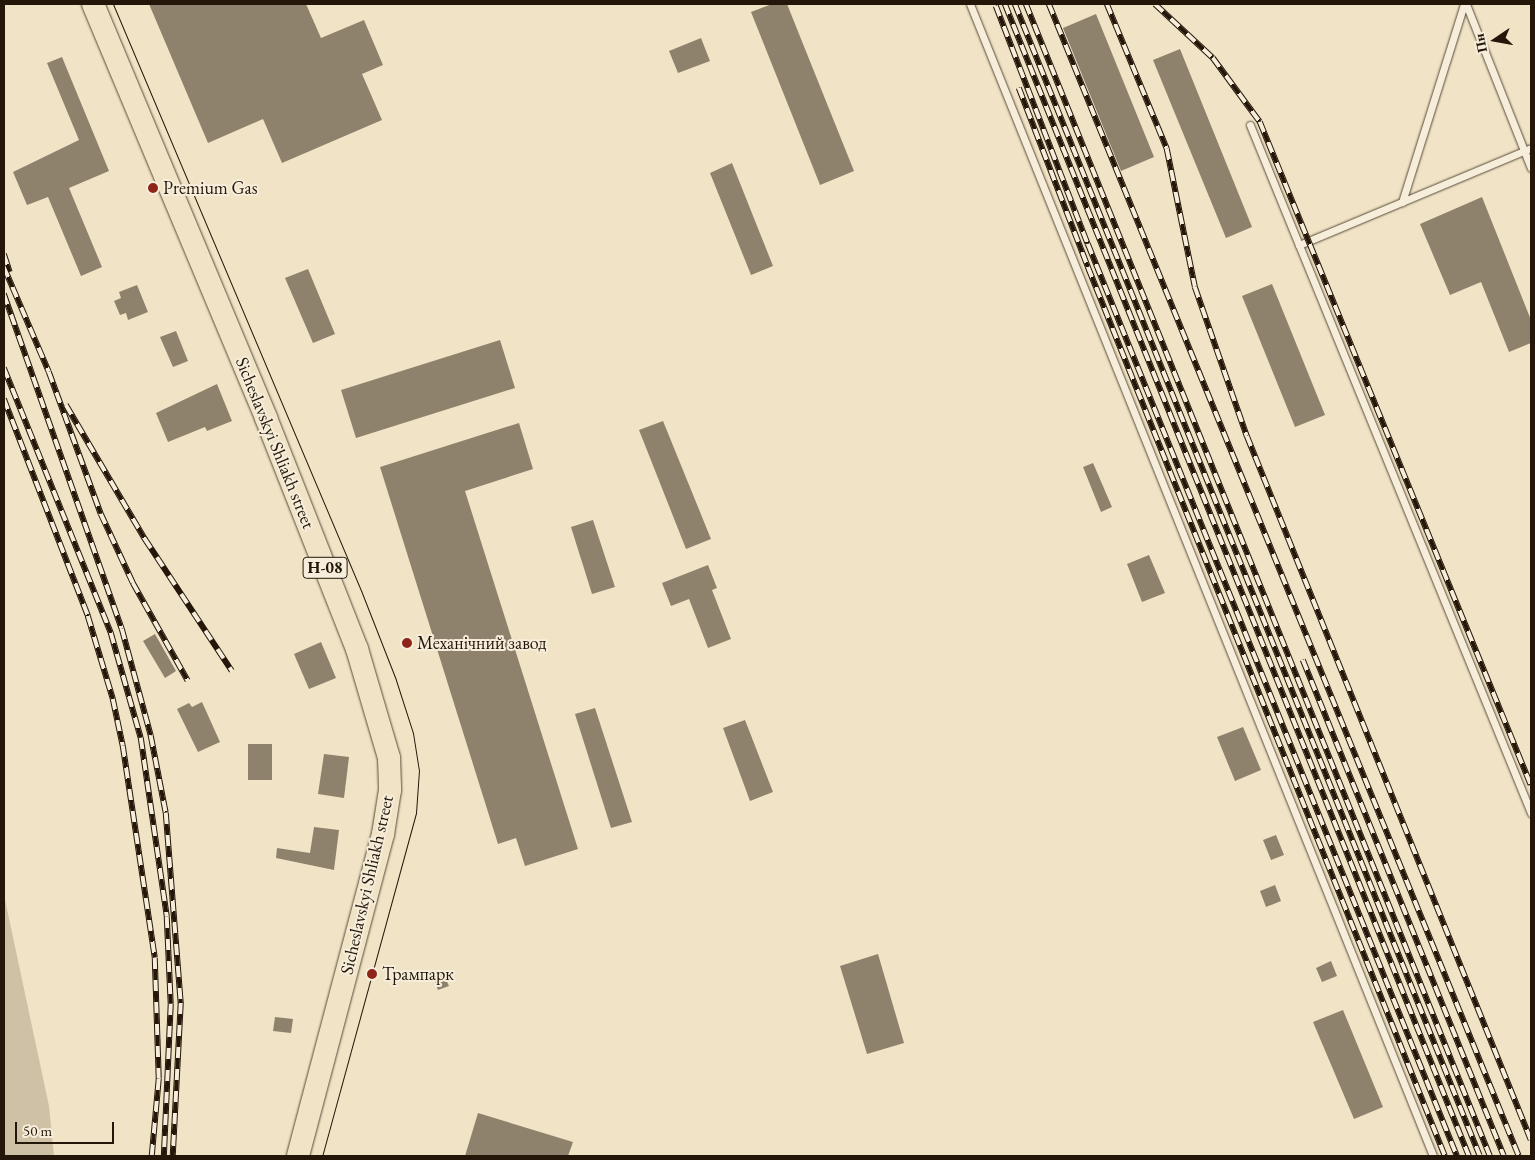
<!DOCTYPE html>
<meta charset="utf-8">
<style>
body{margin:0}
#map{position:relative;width:1535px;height:1160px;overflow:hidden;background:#f1e4c6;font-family:"EB Garamond",serif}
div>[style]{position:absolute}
.green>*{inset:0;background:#cec1a6}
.building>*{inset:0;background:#8f826c}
.roads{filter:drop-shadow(0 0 1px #574a39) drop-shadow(0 0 1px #574a39)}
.lane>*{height:7px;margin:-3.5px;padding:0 3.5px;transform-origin:3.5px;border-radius:3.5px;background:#f6edda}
.primary>*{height:22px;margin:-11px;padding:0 11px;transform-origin:11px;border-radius:11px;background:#f1e4c6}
.tram>*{height:1px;margin:-0.5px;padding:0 0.5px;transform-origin:0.5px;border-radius:0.5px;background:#24170a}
.rail>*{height:5.5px;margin-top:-2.75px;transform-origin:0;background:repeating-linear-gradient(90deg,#f6edda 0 11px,#24170a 0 22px);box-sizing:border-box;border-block:1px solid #24170a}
.dots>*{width:14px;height:14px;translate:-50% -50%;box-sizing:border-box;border:2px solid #f6edda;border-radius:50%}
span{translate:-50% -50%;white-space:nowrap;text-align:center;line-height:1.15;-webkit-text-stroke:4px #f6edda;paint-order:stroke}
.shield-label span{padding:1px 4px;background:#f6edda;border:1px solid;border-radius:4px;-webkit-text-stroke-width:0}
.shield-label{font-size:16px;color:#24170a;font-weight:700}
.poi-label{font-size:18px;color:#24170a}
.left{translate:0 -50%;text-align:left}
.street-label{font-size:18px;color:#24170a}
.frame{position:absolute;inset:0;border:5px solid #24170a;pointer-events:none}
.north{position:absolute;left:1470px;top:15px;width:50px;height:50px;-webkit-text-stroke:4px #f6edda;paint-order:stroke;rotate:258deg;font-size:14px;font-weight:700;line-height:20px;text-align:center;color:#24170a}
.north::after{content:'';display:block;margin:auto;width:18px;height:22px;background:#24170a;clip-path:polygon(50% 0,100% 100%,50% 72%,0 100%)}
.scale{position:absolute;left:15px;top:1122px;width:99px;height:22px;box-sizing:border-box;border:2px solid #24170a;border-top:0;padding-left:6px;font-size:15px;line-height:18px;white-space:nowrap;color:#24170a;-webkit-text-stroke:4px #f6edda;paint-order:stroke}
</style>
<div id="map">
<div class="green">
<i style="clip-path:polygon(4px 895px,49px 1106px,54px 1156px,4px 1156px)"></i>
</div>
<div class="building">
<i style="clip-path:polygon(149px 4px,306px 4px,321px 38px,364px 20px,383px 65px,362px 74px,382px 120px,282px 163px,263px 119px,208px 143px)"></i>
<i style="clip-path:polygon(772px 4px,787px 4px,854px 171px,820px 185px,751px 12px)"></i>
<i style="clip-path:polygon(1096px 14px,1154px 157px,1121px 171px,1063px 28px)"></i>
<i style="clip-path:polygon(701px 38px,710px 61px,678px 73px,669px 51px)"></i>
<i style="clip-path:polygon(1180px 49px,1252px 227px,1226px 238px,1153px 60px)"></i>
<i style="clip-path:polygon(62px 57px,109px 171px,69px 188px,102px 267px,81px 276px,48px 197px,27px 205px,13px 172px,79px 140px,47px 63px)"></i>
<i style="clip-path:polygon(732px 163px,773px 266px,751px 275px,710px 173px)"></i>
<i style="clip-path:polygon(1482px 197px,1531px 320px,1531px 343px,1509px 352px,1481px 282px,1450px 295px,1420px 224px)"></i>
<i style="clip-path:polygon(308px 269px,335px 334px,313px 343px,285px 278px)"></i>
<i style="clip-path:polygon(1272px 284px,1325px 415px,1295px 427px,1242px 296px)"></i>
<i style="clip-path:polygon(137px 285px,148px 312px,128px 320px,126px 313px,120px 315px,114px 301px,121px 298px,119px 292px)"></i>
<i style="clip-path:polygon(176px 331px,188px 361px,173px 367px,160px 337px)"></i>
<i style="clip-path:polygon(500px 340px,515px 388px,356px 438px,341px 390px)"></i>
<i style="clip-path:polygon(217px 384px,232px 421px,207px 431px,205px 427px,168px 442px,156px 413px)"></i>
<i style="clip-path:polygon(663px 421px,711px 539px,686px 549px,639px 430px)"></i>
<i style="clip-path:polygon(519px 423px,533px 469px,465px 491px,578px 849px,525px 866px,516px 838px,498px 844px,380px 467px)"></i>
<i style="clip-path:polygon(1093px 463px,1112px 507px,1101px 512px,1083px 467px)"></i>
<i style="clip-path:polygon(593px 520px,615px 587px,592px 594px,571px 527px)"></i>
<i style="clip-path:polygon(1149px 555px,1165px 593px,1142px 602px,1127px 564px)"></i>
<i style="clip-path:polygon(708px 565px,717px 588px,712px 590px,731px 639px,708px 648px,689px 599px,671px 606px,662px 583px)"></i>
<i style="clip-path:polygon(155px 634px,176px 671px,165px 678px,143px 641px)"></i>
<i style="clip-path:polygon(321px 642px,336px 678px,309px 689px,294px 654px)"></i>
<i style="clip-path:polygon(202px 702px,220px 742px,198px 752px,177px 709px,189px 703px,192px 707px)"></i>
<i style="clip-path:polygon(595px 708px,632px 822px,611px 828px,575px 714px)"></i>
<i style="clip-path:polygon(745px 720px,773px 792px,750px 801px,723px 728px)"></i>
<i style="clip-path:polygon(1243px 727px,1261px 770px,1235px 781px,1217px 737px)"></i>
<i style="clip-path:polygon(248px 744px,272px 744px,272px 780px,248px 780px)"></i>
<i style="clip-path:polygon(324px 754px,349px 757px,344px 798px,318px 794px)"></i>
<i style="clip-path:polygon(314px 827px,339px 830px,334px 870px,276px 858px,277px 848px,310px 853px)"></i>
<i style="clip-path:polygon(1276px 835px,1284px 855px,1271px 860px,1263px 840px)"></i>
<i style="clip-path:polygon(1275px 885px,1281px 901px,1266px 907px,1260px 891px)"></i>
<i style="clip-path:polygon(878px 954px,904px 1043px,867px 1054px,840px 966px)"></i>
<i style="clip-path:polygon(1331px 961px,1337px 976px,1322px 982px,1316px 968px)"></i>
<i style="clip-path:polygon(442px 971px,449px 986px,438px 990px,432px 975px)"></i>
<i style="clip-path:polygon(1343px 1010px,1383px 1107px,1354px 1119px,1313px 1022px)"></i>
<i style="clip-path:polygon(275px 1017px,293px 1019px,291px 1033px,273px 1031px)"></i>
<i style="clip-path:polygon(478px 1113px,573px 1142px,568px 1156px,465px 1156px)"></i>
</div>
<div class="roads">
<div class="lane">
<i style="left:970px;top:4px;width:1242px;rotate:68.1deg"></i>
<i style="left:1466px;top:4px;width:176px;rotate:68.4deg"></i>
<i style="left:1250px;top:125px;width:130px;rotate:67.8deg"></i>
<i style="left:1299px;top:245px;width:251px;rotate:-22.7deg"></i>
<i style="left:1402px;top:202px;width:207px;rotate:-72.6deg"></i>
<i style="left:1299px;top:245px;width:614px;rotate:67.78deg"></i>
</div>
<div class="primary">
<i style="left:93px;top:4px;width:449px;rotate:67.3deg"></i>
<i style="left:266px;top:418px;width:248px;rotate:68.5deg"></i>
<i style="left:357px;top:649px;width:114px;rotate:73.6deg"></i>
<i style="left:389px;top:758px;width:32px;rotate:88deg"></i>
<i style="left:390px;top:790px;width:45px;rotate:99deg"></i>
<i style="left:383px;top:834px;width:333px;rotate:104.8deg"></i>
</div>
</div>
<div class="tram">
<i style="left:113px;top:4px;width:639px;rotate:67.08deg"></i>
<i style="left:362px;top:593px;width:90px;rotate:68.6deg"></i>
<i style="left:395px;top:677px;width:59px;rotate:72.2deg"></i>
<i style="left:413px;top:733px;width:37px;rotate:81deg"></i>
<i style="left:419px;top:770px;width:43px;rotate:94deg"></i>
<i style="left:416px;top:813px;width:356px;rotate:105.3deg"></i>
</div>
<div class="rail">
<i style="left:1005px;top:4px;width:1242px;rotate:68.06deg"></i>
<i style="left:1015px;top:4px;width:1242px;rotate:68.02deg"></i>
<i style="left:1026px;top:4px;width:1242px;rotate:68.06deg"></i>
<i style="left:1049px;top:4px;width:1244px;rotate:67.81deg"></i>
<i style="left:1107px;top:4px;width:157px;rotate:67.5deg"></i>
<i style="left:1167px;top:149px;width:141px;rotate:78.5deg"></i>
<i style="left:1195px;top:287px;width:158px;rotate:70.8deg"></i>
<i style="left:1247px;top:436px;width:759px;rotate:68.03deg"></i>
<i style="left:1155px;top:4px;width:79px;rotate:43deg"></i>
<i style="left:1213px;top:58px;width:79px;rotate:53.7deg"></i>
<i style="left:1260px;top:122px;width:716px;rotate:67.77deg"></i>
<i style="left:996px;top:6px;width:255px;rotate:68.9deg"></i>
<i style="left:1088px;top:244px;width:984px;rotate:67.97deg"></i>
<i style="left:1019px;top:88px;width:192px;rotate:68.9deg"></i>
<i style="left:1088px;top:267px;width:958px;rotate:68.12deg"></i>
<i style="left:4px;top:254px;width:19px;rotate:72deg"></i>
<i style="left:4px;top:267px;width:114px;rotate:66.8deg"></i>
<i style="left:49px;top:372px;width:151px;rotate:69.9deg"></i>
<i style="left:101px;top:514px;width:76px;rotate:65.1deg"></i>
<i style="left:133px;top:583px;width:112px;rotate:60.7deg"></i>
<i style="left:4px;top:294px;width:355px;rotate:70.6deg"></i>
<i style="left:122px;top:629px;width:111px;rotate:74.8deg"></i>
<i style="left:151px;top:736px;width:78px;rotate:79deg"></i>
<i style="left:166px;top:813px;width:191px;rotate:85.5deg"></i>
<i style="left:181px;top:1003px;width:153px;rotate:93deg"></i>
<i style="left:4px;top:368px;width:286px;rotate:68deg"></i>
<i style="left:111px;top:633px;width:109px;rotate:74.1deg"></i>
<i style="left:141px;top:738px;width:181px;rotate:81.7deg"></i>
<i style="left:167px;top:917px;width:87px;rotate:87.4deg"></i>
<i style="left:171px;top:1004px;width:152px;rotate:92.6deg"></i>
<i style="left:4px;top:399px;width:233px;rotate:68.8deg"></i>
<i style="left:88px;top:616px;width:87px;rotate:73.2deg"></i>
<i style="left:113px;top:699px;width:48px;rotate:78deg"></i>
<i style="left:123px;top:746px;width:214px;rotate:81.4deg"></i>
<i style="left:155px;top:958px;width:121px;rotate:88.1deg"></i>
<i style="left:159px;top:1079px;width:77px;rotate:95.2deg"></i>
<i style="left:66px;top:405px;width:156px;rotate:59.5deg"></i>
<i style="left:145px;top:539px;width:158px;rotate:56.6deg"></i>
<i style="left:1303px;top:660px;width:535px;rotate:67.94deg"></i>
</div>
<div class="dots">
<i style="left:153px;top:188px;background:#8f2418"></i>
<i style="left:407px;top:643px;background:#8f2418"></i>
<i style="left:372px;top:974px;background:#8f2418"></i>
</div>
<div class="shield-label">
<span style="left:325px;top:568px">Н-08</span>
</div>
<div class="poi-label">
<span class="left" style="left:163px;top:188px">Premium Gas</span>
<span class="left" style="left:417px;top:643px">Механічний завод</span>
<span class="left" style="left:382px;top:974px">Трампарк</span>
</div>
<div class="street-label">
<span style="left:275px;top:443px;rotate:68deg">Sicheslavskyi Shliakh street</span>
<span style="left:367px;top:885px;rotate:-77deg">Sicheslavskyi Shliakh street</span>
</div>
<div class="frame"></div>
<div class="north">Пн</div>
<div class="scale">50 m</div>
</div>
